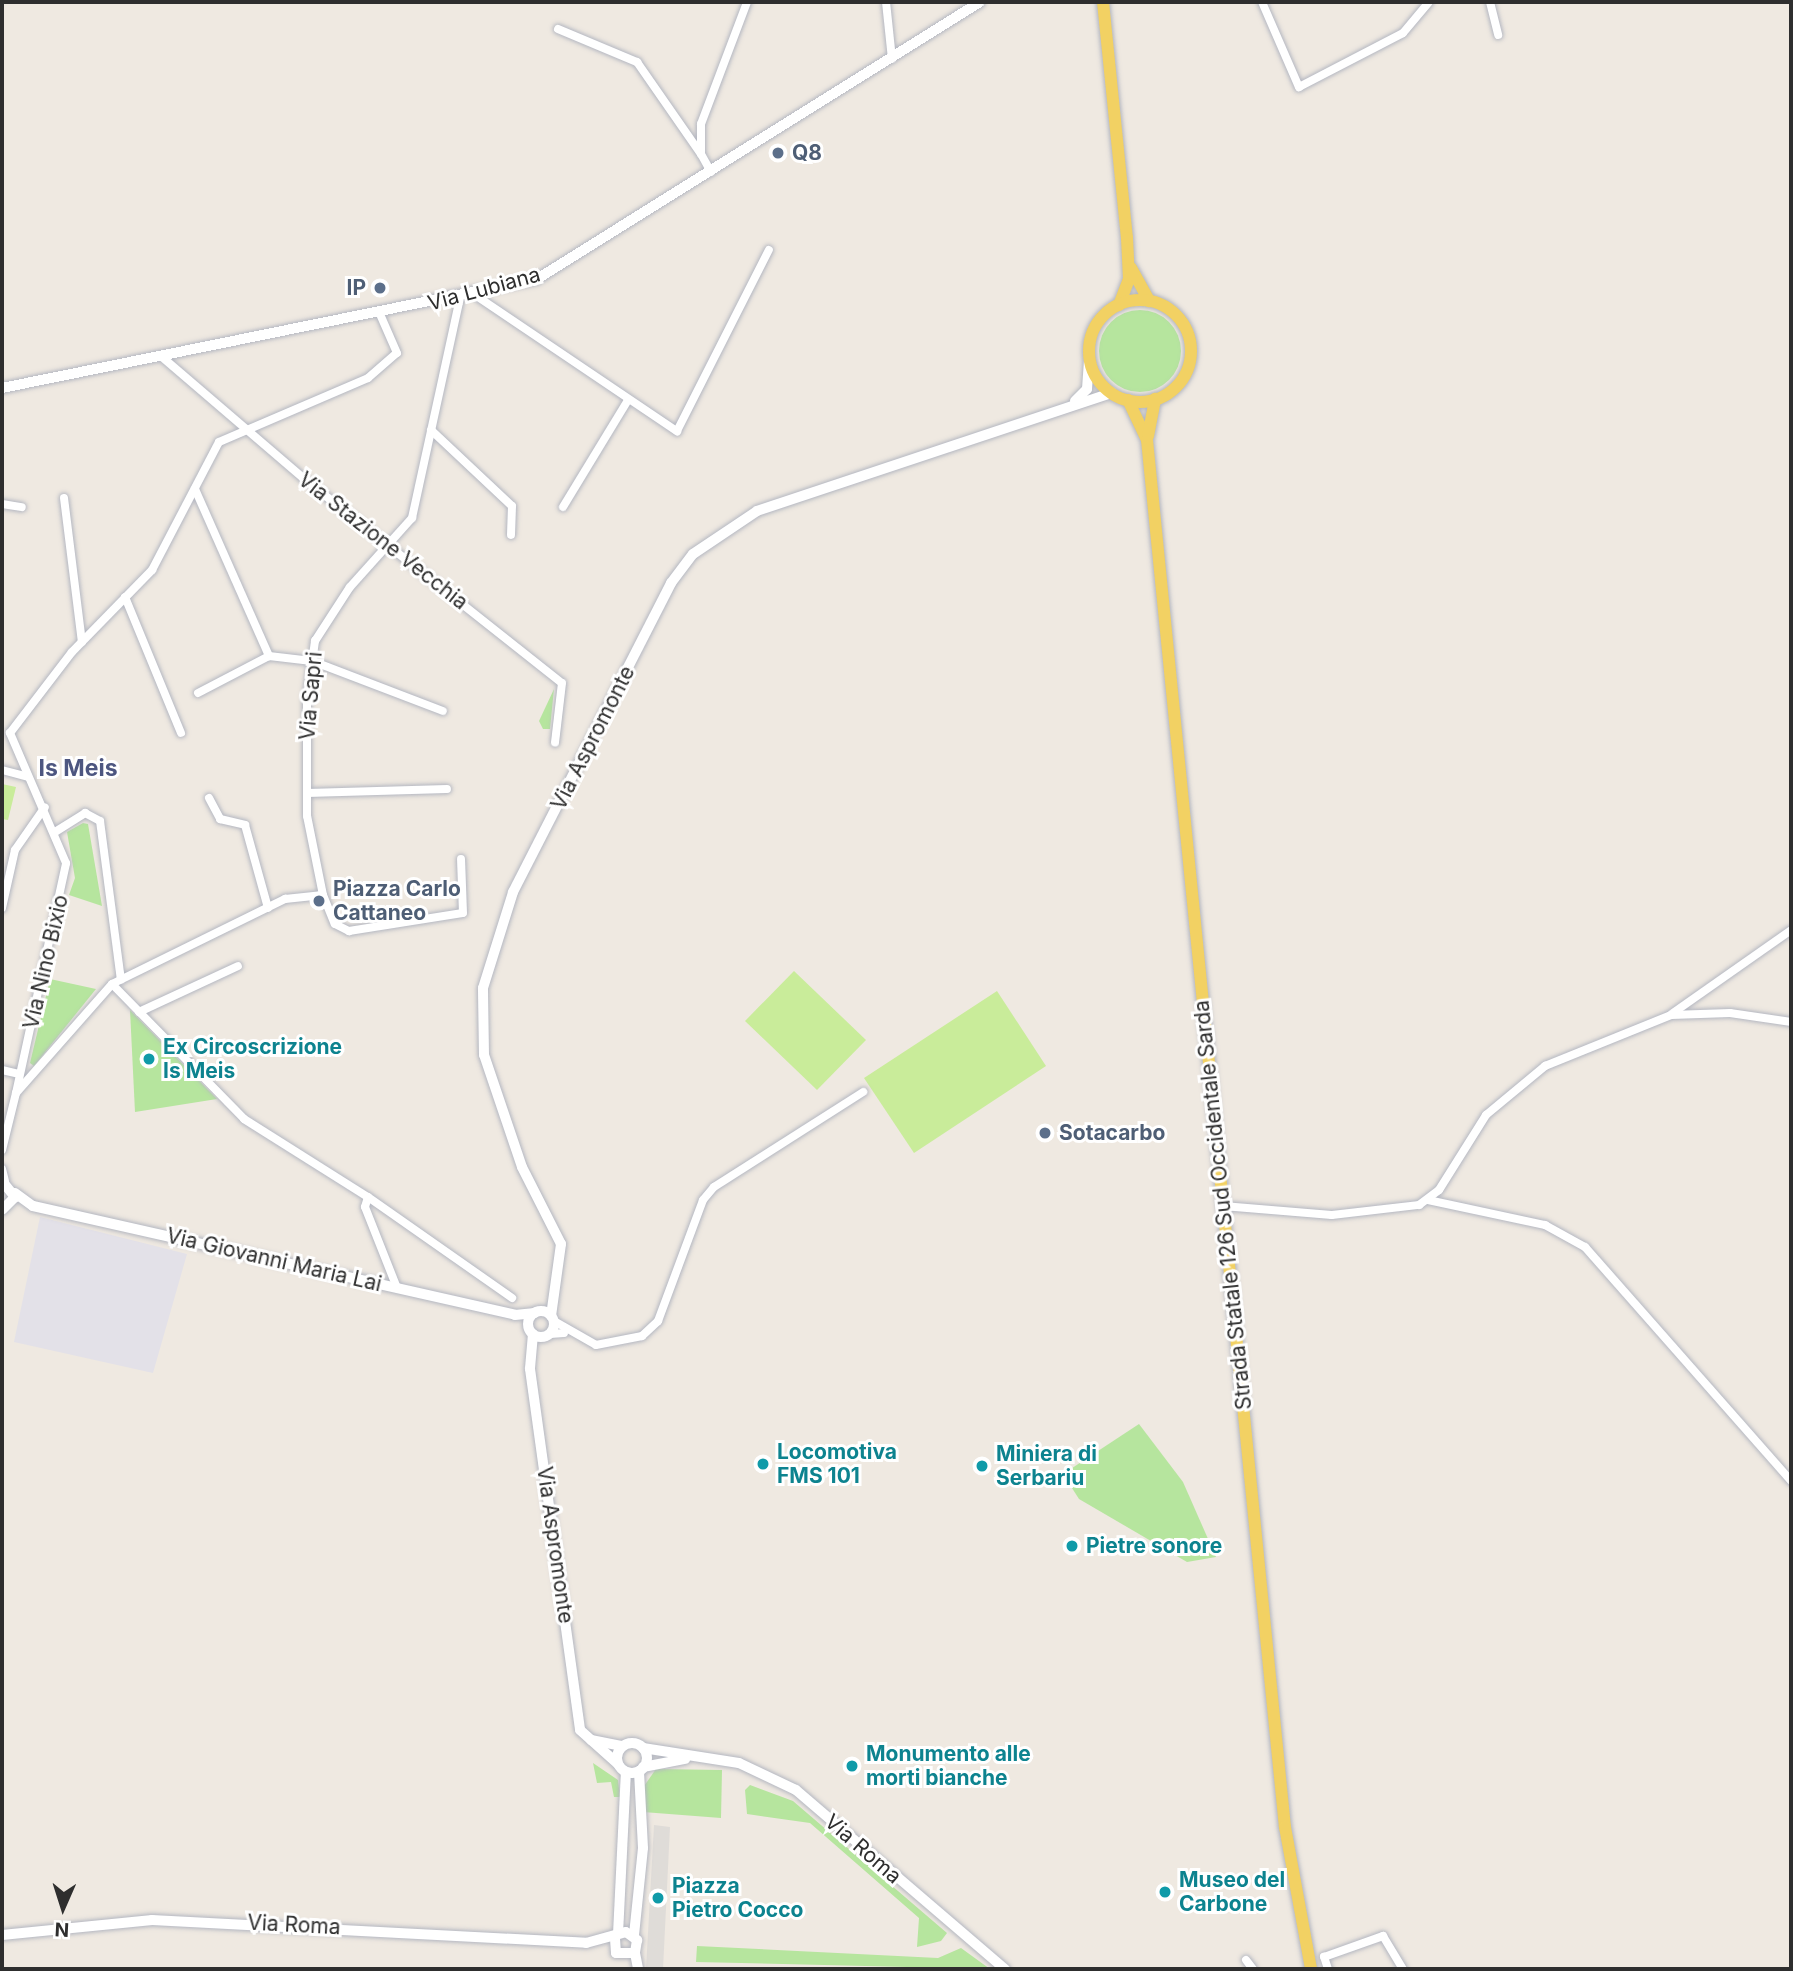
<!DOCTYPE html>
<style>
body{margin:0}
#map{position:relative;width:1793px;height:1971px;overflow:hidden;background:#efe9e1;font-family:Inter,sans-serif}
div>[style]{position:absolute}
.industrial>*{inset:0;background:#e3e1e8}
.green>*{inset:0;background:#b6e59e}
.round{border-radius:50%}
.pitch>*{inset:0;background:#c9ec9a}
.plaza>*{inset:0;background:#dfdcd8}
.roads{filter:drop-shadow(0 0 2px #b4b7c1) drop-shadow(0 0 2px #b4b7c1)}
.minor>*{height:8px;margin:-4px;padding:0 4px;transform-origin:4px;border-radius:4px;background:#fff}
.tertiary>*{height:10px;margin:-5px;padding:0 5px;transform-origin:5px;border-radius:5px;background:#fff}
.secondary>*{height:10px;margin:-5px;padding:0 5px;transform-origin:5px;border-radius:5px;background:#fff}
.secondary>.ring{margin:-5px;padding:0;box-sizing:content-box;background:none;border:10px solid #fff;border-radius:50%}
.primary>*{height:12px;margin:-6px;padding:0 6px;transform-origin:6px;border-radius:6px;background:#f2d163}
.primary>.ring{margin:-6px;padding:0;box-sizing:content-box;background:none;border:12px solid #f2d163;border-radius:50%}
.dots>*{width:19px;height:19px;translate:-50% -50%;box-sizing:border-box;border:4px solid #fff;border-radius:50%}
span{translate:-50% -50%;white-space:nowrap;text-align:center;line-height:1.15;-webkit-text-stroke:6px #fff;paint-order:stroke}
.service-label{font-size:21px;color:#4e5e75;font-weight:700}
.left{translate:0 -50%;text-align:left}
.right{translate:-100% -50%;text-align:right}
.street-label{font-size:21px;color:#2e2e2e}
.culture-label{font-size:21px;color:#0d838f;font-weight:700}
.neighbourhood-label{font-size:23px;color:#4d5680;font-weight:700}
.frame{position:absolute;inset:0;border:4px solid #2e2e2e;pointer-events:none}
.north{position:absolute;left:28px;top:1873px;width:70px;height:70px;-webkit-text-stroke:5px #fff;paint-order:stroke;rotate:183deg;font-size:19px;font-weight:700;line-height:28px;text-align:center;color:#2e2e2e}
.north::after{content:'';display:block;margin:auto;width:24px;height:32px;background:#2e2e2e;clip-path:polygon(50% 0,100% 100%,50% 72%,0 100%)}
</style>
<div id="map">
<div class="industrial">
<i style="clip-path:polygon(40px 1217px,187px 1254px,153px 1373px,14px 1342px)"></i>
</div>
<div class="green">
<i class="round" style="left:1099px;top:310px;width:82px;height:82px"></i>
<i style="clip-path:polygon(554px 689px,550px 729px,543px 729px,539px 721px)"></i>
<i style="clip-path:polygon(83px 823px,88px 824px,102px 906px,69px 895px,75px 878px,67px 832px)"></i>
<i style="clip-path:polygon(50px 979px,96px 989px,34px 1066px,30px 1063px)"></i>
<i style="clip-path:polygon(130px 1010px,217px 1099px,135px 1112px)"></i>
<i style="clip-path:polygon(1139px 1424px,1183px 1482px,1216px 1557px,1187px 1562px,1079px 1499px,1063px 1474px)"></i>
<i style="clip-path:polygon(593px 1763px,618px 1780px,620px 1797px,614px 1797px,611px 1782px,597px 1783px)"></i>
<i style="clip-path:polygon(656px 1769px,722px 1770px,721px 1818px,643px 1812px,642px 1789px)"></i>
<i style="clip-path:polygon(750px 1785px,793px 1801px,947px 1933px,941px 1941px,917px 1947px,919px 1918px,810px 1823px,747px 1814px,745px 1790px)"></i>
<i style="clip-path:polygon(697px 1946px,938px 1958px,961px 1948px,990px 1969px,696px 1962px)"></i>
</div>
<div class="pitch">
<i style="clip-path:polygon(2px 784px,16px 787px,8px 820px,2px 819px)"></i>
<i style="clip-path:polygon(794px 971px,866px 1040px,817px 1090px,745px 1021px)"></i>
<i style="clip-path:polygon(997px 991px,1046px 1066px,914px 1153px,864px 1078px)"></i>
</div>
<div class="plaza">
<i style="clip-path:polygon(654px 1825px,670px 1827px,663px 1969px,646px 1969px)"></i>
</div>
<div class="roads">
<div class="minor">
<i style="left:886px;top:2px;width:57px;rotate:84deg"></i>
<i style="left:1262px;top:2px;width:93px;rotate:66.5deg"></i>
<i style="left:1299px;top:87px;width:117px;rotate:-27.4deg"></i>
<i style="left:1403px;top:33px;width:40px;rotate:-50deg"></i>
<i style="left:1490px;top:2px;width:34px;rotate:76deg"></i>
<i style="left:558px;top:29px;width:86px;rotate:22.7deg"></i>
<i style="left:637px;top:62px;width:112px;rotate:55.2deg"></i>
<i style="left:711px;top:172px;width:21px;rotate:-119deg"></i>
<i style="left:701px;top:154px;width:30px;rotate:-90deg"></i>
<i style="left:701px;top:124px;width:130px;rotate:-69.3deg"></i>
<i style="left:475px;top:295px;width:244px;rotate:34deg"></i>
<i style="left:677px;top:431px;width:203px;rotate:-63.1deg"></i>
<i style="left:162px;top:357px;width:186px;rotate:40.6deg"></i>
<i style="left:303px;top:478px;width:330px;rotate:38.4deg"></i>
<i style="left:562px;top:683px;width:60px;rotate:96.7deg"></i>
<i style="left:431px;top:430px;width:111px;rotate:43.2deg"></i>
<i style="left:512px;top:506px;width:29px;rotate:92deg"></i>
<i style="left:195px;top:489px;width:183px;rotate:66.1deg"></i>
<i style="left:64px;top:498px;width:145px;rotate:82.9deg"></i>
<i style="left:2px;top:504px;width:20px;rotate:9deg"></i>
<i style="left:563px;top:507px;width:125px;rotate:-58.7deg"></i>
<i style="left:125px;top:597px;width:147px;rotate:67.6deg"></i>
<i style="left:198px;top:693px;width:80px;rotate:-27.5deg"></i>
<i style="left:269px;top:656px;width:43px;rotate:6.6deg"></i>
<i style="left:312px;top:661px;width:140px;rotate:20.9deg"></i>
<i style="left:2px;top:770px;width:27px;rotate:15deg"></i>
<i style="left:307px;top:793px;width:140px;rotate:-1.6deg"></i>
<i style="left:209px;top:798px;width:24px;rotate:62deg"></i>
<i style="left:220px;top:819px;width:26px;rotate:13deg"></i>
<i style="left:245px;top:825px;width:86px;rotate:74.5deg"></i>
<i style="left:55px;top:832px;width:36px;rotate:-32deg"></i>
<i style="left:85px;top:813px;width:17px;rotate:28deg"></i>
<i style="left:100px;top:821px;width:160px;rotate:82.5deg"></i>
<i style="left:323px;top:895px;width:31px;rotate:68deg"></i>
<i style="left:335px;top:924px;width:16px;rotate:27deg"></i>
<i style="left:349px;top:931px;width:115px;rotate:-9deg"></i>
<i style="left:463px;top:913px;width:54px;rotate:-92.1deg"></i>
<i style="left:2px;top:908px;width:59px;rotate:-77.4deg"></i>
<i style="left:15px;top:850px;width:52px;rotate:-55.1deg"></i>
<i style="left:112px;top:984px;width:189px;rotate:45.6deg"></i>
<i style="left:244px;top:1119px;width:146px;rotate:32.2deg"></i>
<i style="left:368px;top:1197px;width:10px;rotate:107deg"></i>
<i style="left:365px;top:1207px;width:87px;rotate:68.4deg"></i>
<i style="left:139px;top:1012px;width:109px;rotate:-24.9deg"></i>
<i style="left:1673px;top:1013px;width:144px;rotate:-35.1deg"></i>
<i style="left:2px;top:1070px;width:17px;rotate:13deg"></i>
<i style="left:16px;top:1093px;width:235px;rotate:-77.7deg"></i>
<i style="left:66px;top:863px;width:142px;rotate:-113.3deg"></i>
<i style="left:10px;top:733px;width:102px;rotate:-52.6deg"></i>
<i style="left:72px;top:652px;width:115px;rotate:-45.7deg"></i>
<i style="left:152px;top:570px;width:144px;rotate:-62.4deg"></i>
<i style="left:219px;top:442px;width:162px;rotate:-23.2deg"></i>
<i style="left:368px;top:378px;width:38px;rotate:-41deg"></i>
<i style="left:397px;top:353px;width:43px;rotate:-113.6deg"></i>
<i style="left:2px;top:1150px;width:59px;rotate:-76.2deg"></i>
<i style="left:16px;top:1093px;width:145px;rotate:-48.6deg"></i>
<i style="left:112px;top:984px;width:193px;rotate:-26.2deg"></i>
<i style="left:285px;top:899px;width:38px;rotate:-6deg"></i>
<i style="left:323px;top:895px;width:81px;rotate:-101.4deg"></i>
<i style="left:307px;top:816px;width:118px;rotate:-90deg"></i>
<i style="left:307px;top:698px;width:58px;rotate:-82deg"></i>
<i style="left:315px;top:641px;width:64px;rotate:-57.1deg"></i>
<i style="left:350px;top:587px;width:93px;rotate:-48.1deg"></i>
<i style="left:412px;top:518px;width:225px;rotate:-77.7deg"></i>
<i style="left:2px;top:1169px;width:12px;rotate:76deg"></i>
<i style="left:368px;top:1197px;width:176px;rotate:35deg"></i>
<i style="left:1428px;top:1200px;width:120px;rotate:12.1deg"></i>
<i style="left:1545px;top:1225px;width:46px;rotate:28.8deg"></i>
<i style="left:1585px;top:1247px;width:312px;rotate:48.6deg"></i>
<i style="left:1223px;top:1206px;width:109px;rotate:4.7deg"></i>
<i style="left:1332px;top:1215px;width:88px;rotate:-6.6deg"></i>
<i style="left:1419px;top:1205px;width:25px;rotate:-37deg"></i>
<i style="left:1439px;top:1190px;width:89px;rotate:-57.9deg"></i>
<i style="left:1486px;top:1115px;width:77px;rotate:-39.7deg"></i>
<i style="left:1545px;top:1066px;width:136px;rotate:-22deg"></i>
<i style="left:1671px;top:1015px;width:59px;rotate:-1.9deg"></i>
<i style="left:1730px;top:1013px;width:62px;rotate:8.4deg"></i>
<i style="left:554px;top:1321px;width:48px;rotate:29.7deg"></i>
<i style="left:596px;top:1345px;width:47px;rotate:-11.1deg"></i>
<i style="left:642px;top:1336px;width:22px;rotate:-43deg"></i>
<i style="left:658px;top:1321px;width:129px;rotate:-69.6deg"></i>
<i style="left:703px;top:1200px;width:17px;rotate:-50deg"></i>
<i style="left:714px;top:1187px;width:177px;rotate:-32.5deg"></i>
<i style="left:550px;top:1334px;width:14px;rotate:-4deg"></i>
<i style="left:1246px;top:1960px;width:11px;rotate:52deg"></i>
<i style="left:1328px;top:1969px;width:13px;rotate:-108deg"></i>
<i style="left:1324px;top:1957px;width:63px;rotate:-19.6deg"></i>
<i style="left:1383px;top:1936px;width:39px;rotate:59deg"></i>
</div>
<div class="tertiary">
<i style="left:2px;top:388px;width:546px;rotate:-11.52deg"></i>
<i style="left:537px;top:279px;width:522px;rotate:-32.02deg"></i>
<i style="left:2px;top:1181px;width:21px;rotate:51deg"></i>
<i style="left:15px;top:1197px;width:18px;rotate:135deg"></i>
<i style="left:15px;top:1193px;width:22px;rotate:36deg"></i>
<i style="left:33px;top:1206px;width:494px;rotate:12.7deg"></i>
<i style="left:515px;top:1315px;width:20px;rotate:-6deg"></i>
</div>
<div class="secondary">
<i style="left:1075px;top:401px;width:17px;rotate:-45deg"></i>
<i style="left:1087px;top:389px;width:32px;rotate:-86deg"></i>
<i class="ring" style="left:528px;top:1311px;width:16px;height:16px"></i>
<i style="left:551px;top:1316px;width:73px;rotate:-82.1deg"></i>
<i style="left:561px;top:1244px;width:86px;rotate:-116.9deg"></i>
<i style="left:522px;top:1167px;width:118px;rotate:-108.7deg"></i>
<i style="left:484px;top:1055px;width:67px;rotate:-90.9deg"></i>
<i style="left:483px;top:988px;width:101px;rotate:-72.6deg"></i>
<i style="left:513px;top:892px;width:347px;rotate:-62.9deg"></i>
<i style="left:671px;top:583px;width:36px;rotate:-53deg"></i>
<i style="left:693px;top:554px;width:77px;rotate:-33.9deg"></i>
<i style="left:757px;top:511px;width:374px;rotate:-18.4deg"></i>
<i style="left:533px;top:1334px;width:35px;rotate:95deg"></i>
<i style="left:530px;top:1369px;width:364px;rotate:82.1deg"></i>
<i style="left:580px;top:1730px;width:51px;rotate:41.8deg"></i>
<i style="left:591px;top:1740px;width:32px;rotate:11deg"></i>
<i class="ring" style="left:617px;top:1743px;width:20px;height:20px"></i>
<i style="left:643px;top:1748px;width:97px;rotate:8.9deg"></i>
<i style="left:739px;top:1763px;width:63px;rotate:25.3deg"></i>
<i style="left:796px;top:1790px;width:275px;rotate:40.6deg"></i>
<i style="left:643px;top:1767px;width:43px;rotate:-10.8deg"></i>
<i style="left:618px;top:1934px;width:162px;rotate:-87.2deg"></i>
<i style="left:2px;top:1935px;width:151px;rotate:-5.7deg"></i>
<i style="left:152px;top:1920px;width:435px;rotate:3deg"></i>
<i style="left:586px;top:1943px;width:41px;rotate:-15.4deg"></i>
<i style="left:626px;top:1932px;width:14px;rotate:36deg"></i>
<i style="left:637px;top:1940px;width:13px;rotate:99deg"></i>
<i style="left:635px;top:1953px;width:19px;rotate:180deg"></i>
<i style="left:616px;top:1953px;width:16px;rotate:-94deg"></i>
<i style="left:634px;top:1935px;width:87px;rotate:-84.1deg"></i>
<i style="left:643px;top:1848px;width:77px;rotate:-93deg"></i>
<i style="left:635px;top:1953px;width:16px;rotate:79deg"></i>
</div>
<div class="primary">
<i style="left:1103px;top:2px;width:237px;rotate:84.2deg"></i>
<i style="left:1127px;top:238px;width:41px;rotate:87.2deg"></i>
<i style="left:1129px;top:279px;width:28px;rotate:111deg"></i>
<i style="left:1131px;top:268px;width:38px;rotate:61deg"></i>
<i class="ring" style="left:1089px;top:300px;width:90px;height:90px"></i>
<i style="left:1128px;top:400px;width:44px;rotate:64.6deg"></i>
<i style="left:1147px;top:440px;width:1394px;rotate:84.32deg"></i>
<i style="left:1285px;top:1827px;width:144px;rotate:79.6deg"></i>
<i style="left:1148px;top:436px;width:38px;rotate:-79deg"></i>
</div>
</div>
<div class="dots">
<i style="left:778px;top:153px;background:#5c6f8a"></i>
<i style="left:380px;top:288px;background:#5c6f8a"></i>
<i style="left:319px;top:901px;background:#5c6f8a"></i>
<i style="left:149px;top:1059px;background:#0f9aa8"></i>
<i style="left:1045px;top:1133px;background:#5c6f8a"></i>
<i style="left:763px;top:1464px;background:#0f9aa8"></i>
<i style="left:982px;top:1466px;background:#0f9aa8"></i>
<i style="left:1072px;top:1546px;background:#0f9aa8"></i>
<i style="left:852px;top:1766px;background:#0f9aa8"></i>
<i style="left:1165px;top:1892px;background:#0f9aa8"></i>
<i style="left:658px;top:1898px;background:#0f9aa8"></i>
</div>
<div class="service-label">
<span class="left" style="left:792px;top:153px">Q8</span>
<span class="right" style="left:366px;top:288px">IP</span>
<span class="left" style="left:333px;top:901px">Piazza Carlo<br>Cattaneo</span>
<span class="left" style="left:1059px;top:1133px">Sotacarbo</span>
</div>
<div class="street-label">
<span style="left:484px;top:289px;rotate:-15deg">Via Lubiana</span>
<span style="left:383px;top:541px;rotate:38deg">Via Stazione Vecchia</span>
<span style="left:311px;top:696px;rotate:-85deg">Via Sapri</span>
<span style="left:593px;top:738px;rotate:-63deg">Via Aspromonte</span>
<span style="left:46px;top:962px;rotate:-77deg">Via Nino Bixio</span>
<span style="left:1223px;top:1205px;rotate:-96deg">Strada Statale 126 Sud Occidentale Sarda</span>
<span style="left:274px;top:1260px;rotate:13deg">Via Giovanni Maria Lai</span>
<span style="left:555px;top:1545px;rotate:82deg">Via Aspromonte</span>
<span style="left:863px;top:1849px;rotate:41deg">Via Roma</span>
<span style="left:294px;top:1925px;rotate:3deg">Via Roma</span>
</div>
<div class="culture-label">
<span class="left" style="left:163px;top:1059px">Ex Circoscrizione<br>Is Meis</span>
<span class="left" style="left:777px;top:1464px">Locomotiva<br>FMS 101</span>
<span class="left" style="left:996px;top:1466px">Miniera di<br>Serbariu</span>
<span class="left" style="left:1086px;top:1546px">Pietre sonore</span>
<span class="left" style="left:866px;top:1766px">Monumento alle<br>morti bianche</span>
<span class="left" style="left:1179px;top:1892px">Museo del<br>Carbone</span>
<span class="left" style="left:672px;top:1898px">Piazza<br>Pietro Cocco</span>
</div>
<div class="neighbourhood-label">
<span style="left:78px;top:768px">Is Meis</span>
</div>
<div class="frame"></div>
<div class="north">N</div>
</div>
